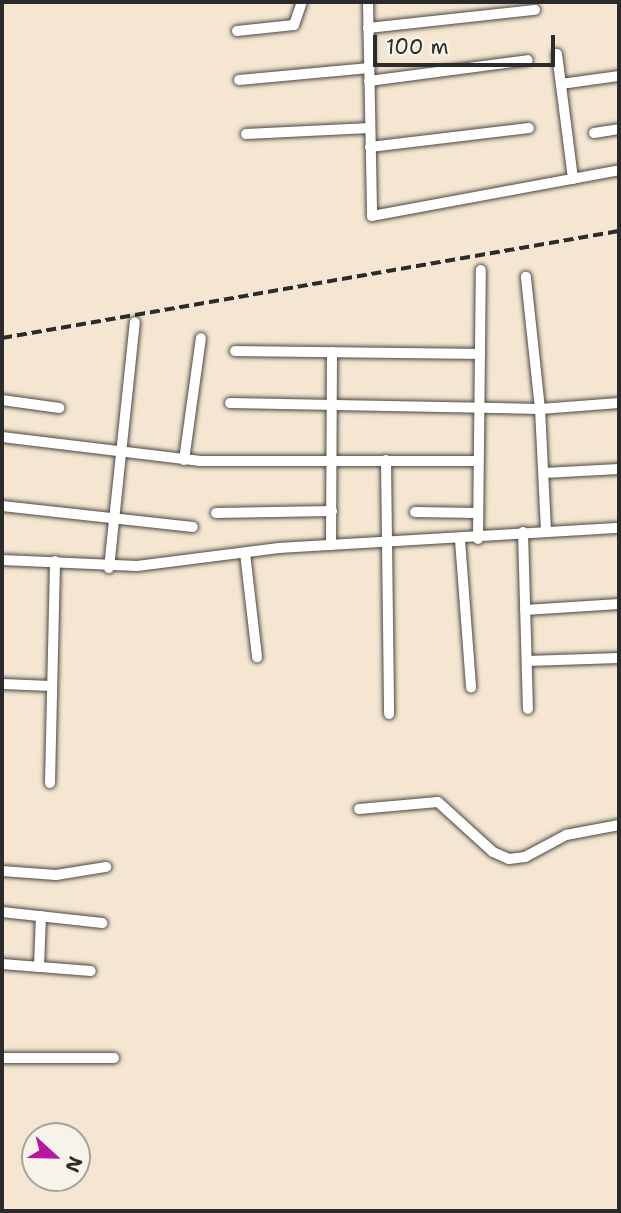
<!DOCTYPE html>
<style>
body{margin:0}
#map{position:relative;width:621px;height:1213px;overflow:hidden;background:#f4e6d0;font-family:"Shantell Sans",sans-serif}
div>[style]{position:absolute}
.roads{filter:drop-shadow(0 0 2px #494744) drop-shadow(0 0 2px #494744)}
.street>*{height:10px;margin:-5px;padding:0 5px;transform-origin:5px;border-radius:5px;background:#fff}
.rail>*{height:3.5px;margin-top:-1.75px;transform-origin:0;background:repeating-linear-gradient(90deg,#2b2b2b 0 10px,transparent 0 15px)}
span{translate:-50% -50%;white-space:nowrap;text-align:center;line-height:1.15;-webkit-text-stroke:5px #f7f3e8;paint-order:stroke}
.frame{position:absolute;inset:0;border:4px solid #2b2b2b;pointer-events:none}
.north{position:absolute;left:21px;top:1122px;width:70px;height:70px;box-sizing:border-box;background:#f7f3e8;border:2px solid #a5a39c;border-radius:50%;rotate:112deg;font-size:19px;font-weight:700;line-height:28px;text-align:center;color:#2b2b2b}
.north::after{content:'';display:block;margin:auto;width:24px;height:32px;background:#b5179e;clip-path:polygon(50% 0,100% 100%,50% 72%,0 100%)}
.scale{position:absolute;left:373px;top:35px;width:182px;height:32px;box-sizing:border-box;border:4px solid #2b2b2b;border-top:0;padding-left:9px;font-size:21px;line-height:24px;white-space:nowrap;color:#2b2b2b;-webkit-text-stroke:5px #f7f3e8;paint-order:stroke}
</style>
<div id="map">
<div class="roads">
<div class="street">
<i style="left:368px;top:2px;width:214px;rotate:88.9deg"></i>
<i style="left:372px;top:216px;width:251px;rotate:-10.5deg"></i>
<i style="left:368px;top:28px;width:168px;rotate:-6.2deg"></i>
<i style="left:237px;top:31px;width:57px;rotate:-6deg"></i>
<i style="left:294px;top:25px;width:24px;rotate:-71deg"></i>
<i style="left:557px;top:54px;width:126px;rotate:82.7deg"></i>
<i style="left:239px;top:80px;width:131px;rotate:-5.3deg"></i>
<i style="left:369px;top:81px;width:160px;rotate:-7.5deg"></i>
<i style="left:561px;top:84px;width:59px;rotate:-7.9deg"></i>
<i style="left:594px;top:133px;width:25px;rotate:-9deg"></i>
<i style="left:246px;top:134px;width:124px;rotate:-2.8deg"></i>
<i style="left:370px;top:147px;width:160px;rotate:-6.8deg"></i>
<i style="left:235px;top:351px;width:245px;rotate:0.7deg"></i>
<i style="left:2px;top:400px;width:58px;rotate:8deg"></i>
<i style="left:230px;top:403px;width:310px;rotate:1.1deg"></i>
<i style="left:540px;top:409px;width:133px;rotate:-96.1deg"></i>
<i style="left:2px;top:437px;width:198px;rotate:6.9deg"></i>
<i style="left:199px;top:461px;width:279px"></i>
<i style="left:184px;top:460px;width:123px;rotate:-82.1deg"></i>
<i style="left:386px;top:460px;width:254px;rotate:89.3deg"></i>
<i style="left:544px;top:473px;width:75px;rotate:-3.1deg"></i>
<i style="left:2px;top:506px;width:192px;rotate:6.3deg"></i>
<i style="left:415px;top:512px;width:63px;rotate:0.9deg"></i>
<i style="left:216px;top:513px;width:116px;rotate:-1deg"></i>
<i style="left:546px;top:531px;width:122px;rotate:-92.8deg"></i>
<i style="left:540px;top:409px;width:79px;rotate:-4.3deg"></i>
<i style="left:523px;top:532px;width:177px;rotate:88.4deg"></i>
<i style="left:478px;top:539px;width:269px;rotate:-89.4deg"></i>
<i style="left:460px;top:540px;width:148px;rotate:85.7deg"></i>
<i style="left:331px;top:545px;width:193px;rotate:-89.7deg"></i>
<i style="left:245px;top:553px;width:105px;rotate:83.4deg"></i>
<i style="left:2px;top:560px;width:135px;rotate:2.5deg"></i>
<i style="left:137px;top:566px;width:143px;rotate:-7.2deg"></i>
<i style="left:279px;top:548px;width:341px;rotate:-3.4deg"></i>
<i style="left:109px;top:568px;width:247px;rotate:-84deg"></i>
<i style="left:525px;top:610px;width:94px;rotate:-3.7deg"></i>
<i style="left:527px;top:661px;width:92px;rotate:-1.9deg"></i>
<i style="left:2px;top:684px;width:50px;rotate:2.3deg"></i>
<i style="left:50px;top:783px;width:222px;rotate:-88.7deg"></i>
<i style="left:359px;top:809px;width:79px;rotate:-5.1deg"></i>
<i style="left:438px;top:802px;width:74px;rotate:42.3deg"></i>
<i style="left:493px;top:852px;width:17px;rotate:24deg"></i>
<i style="left:509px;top:859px;width:16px;rotate:-7deg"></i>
<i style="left:525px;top:857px;width:47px;rotate:-28.2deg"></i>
<i style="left:566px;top:835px;width:54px;rotate:-10.7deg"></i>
<i style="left:2px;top:871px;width:54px;rotate:4.2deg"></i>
<i style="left:56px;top:875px;width:51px;rotate:-9.1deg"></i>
<i style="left:2px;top:912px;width:101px;rotate:6.3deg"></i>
<i style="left:2px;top:964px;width:89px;rotate:4.5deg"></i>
<i style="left:39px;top:967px;width:51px;rotate:-87.8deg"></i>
<i style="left:2px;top:1058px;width:112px"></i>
</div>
</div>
<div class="rail">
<i style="left:2px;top:338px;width:626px;rotate:-9.84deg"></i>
</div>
<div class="frame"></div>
<div class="north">N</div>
<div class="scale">100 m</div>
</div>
